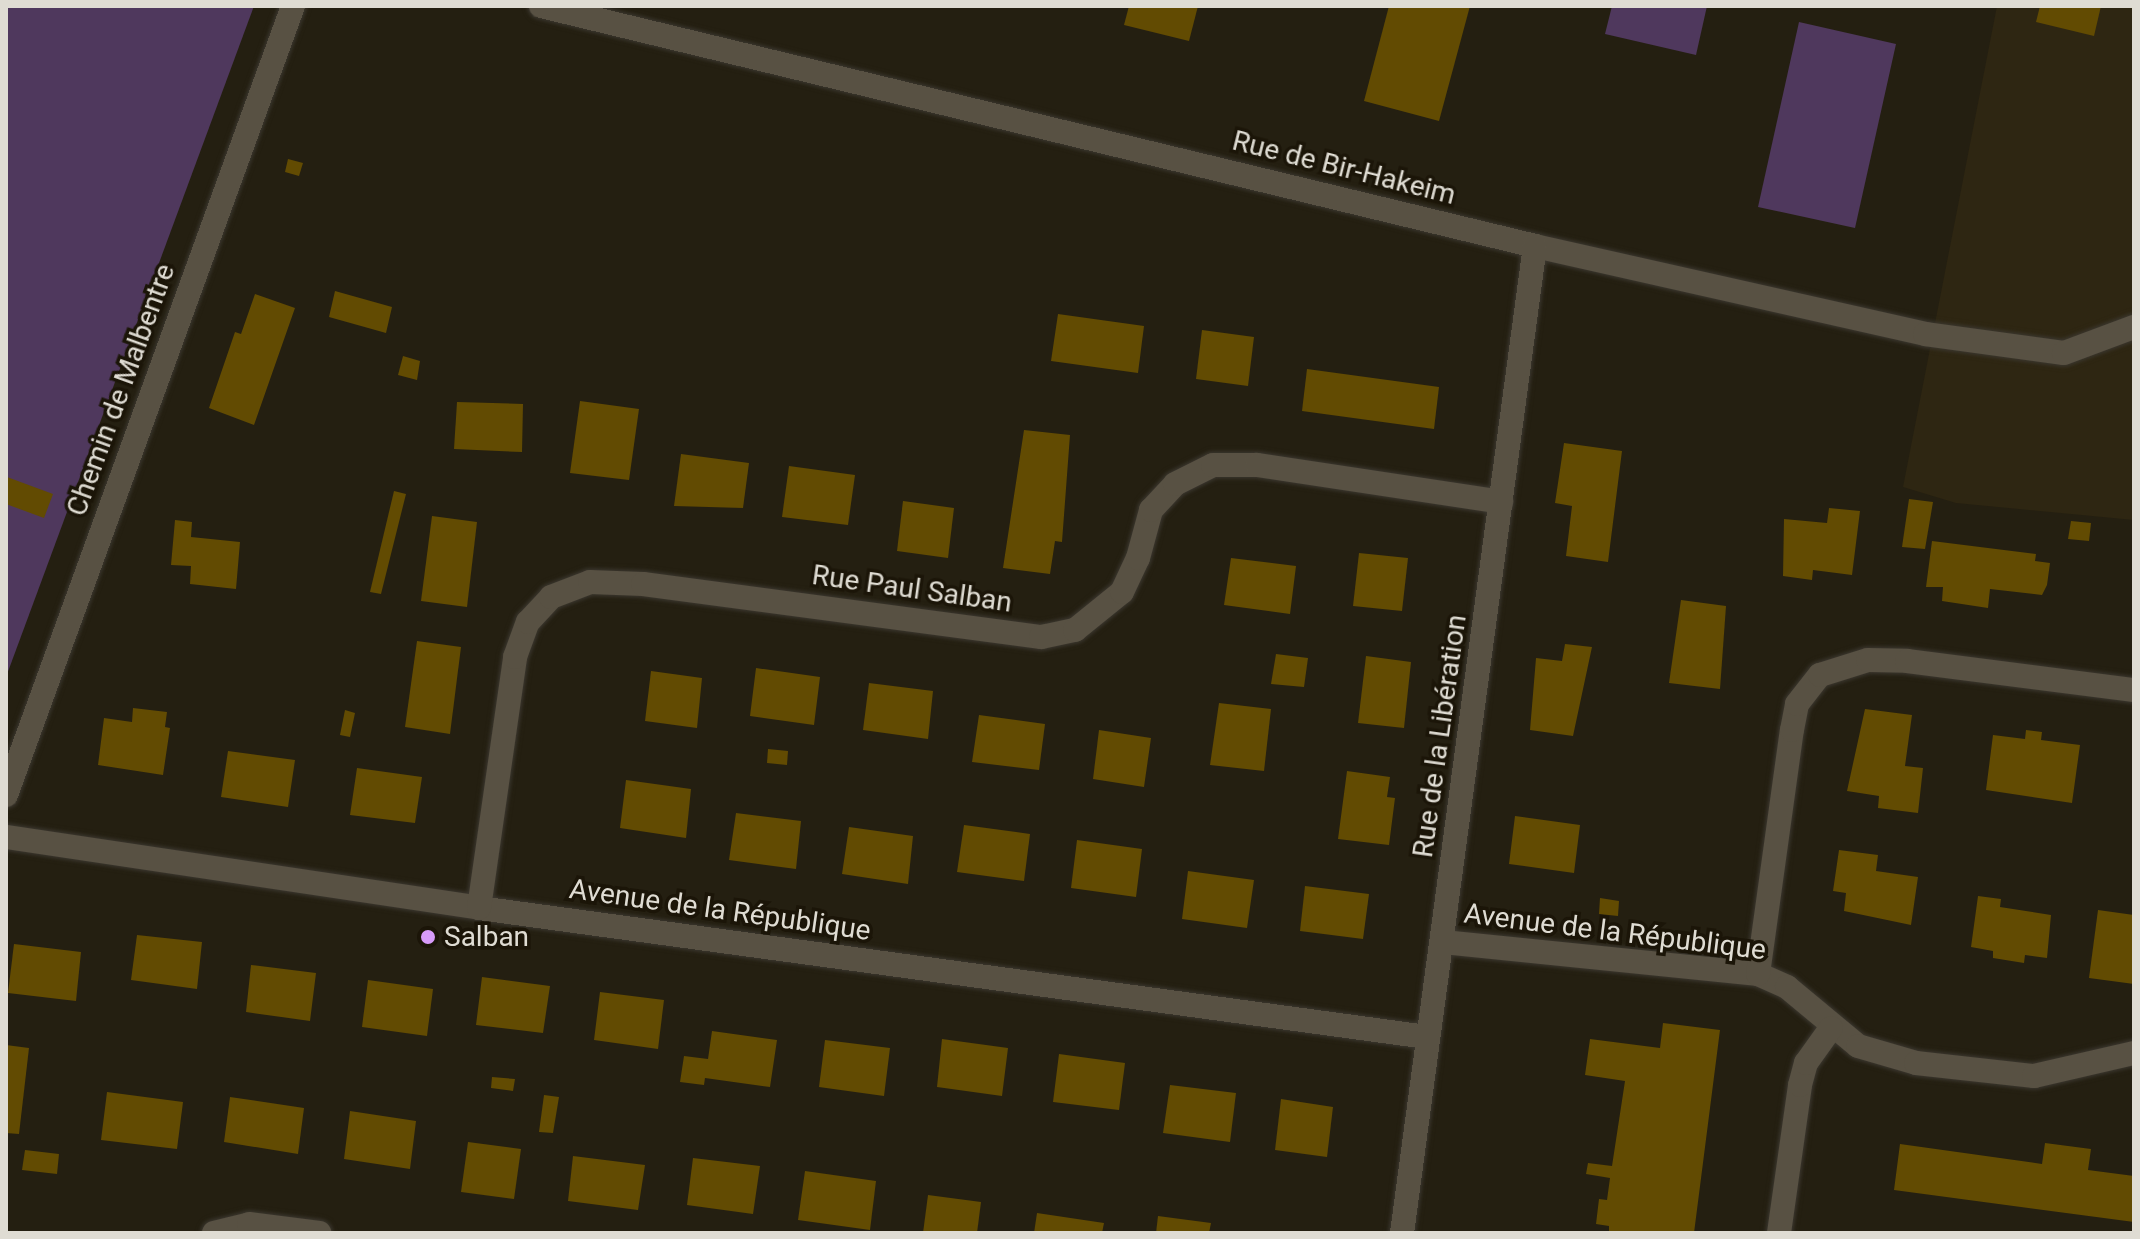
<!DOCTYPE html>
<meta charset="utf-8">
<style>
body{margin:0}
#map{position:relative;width:2140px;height:1239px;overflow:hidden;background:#241f11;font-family:Roboto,sans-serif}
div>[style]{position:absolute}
.built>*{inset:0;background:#2e2612}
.green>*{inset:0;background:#4f385d}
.building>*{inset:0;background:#624b02}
.roads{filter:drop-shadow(0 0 2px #3b372f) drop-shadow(0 0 2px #3b372f)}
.minor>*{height:24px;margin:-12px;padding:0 12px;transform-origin:12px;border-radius:12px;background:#585143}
.dots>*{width:22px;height:22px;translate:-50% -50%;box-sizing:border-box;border:4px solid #1b1508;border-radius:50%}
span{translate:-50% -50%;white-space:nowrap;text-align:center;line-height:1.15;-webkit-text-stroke:7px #1b1508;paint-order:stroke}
.street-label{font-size:28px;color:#dfdcd3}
.poi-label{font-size:28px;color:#dfdcd3}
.left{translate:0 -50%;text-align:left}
.frame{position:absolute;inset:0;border:8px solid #dfdcd3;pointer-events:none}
</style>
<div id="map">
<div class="built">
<i style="clip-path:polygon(1997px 6px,2134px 6px,2134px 520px,1956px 503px,1903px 487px)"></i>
</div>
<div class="green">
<i style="clip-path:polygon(6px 6px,254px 6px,6px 677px)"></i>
<i style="clip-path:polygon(1612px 6px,1707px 6px,1696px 55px,1605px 34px)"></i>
<i style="clip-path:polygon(1799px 22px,1896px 44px,1855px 228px,1758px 207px)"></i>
</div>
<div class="building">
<i style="clip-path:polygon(1129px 6px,1198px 6px,1189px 41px,1124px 25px)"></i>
<i style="clip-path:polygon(1389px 6px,1470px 6px,1439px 121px,1364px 101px)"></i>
<i style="clip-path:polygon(2040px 6px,2101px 6px,2094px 36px,2036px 22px)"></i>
<i style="clip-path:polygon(288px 159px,303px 163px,299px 176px,285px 172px)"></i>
<i style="clip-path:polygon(335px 291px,392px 307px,386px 333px,329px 317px)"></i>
<i style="clip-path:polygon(255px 294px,295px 308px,254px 425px,209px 408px,235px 332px,241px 334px)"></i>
<i style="clip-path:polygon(1058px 314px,1144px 326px,1138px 373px,1051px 361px)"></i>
<i style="clip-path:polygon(1202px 330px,1254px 337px,1248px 386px,1196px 379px)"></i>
<i style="clip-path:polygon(403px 356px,420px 361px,417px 380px,398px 375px)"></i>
<i style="clip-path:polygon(1307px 369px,1439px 387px,1434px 429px,1302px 411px)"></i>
<i style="clip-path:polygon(580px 401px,639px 409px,629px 480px,570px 473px)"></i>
<i style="clip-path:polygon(457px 402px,523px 404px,522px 452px,454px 449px)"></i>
<i style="clip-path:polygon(1024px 430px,1070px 435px,1062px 542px,1055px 541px,1050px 574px,1003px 568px)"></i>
<i style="clip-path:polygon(1564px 443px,1622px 451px,1608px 562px,1566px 556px,1572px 506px,1555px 503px)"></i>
<i style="clip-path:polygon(681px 454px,749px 463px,743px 508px,674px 506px)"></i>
<i style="clip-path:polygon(789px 466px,855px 475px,848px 525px,782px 517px)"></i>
<i style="clip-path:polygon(7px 477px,53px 494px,44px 518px,6px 504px)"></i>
<i style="clip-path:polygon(394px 491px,406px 494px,381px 594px,370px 592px)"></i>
<i style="clip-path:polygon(1909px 499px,1933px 502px,1925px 549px,1902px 547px)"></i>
<i style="clip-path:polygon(903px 501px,954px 508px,948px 558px,897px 551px)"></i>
<i style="clip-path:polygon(1829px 508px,1860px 511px,1852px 575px,1813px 570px,1812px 580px,1783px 576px,1784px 519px,1827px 523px)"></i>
<i style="clip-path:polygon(432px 516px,477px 522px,467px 607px,421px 601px)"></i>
<i style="clip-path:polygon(175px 520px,192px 522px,191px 537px,240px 542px,236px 589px,190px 584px,191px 566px,171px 565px)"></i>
<i style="clip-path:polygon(2071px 521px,2091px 523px,2089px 541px,2068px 539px)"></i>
<i style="clip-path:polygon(1932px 541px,2036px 554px,2035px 561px,2050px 563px,2047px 585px,2042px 595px,1990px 589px,1988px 608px,1942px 601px,1943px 587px,1926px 587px)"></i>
<i style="clip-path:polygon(1359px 553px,1408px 558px,1402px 611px,1353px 606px)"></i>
<i style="clip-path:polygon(1231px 558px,1296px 566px,1290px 614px,1224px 605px)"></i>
<i style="clip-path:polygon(1681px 600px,1726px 606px,1720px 689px,1669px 683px)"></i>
<i style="clip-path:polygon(417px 641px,461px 647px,450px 734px,405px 727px)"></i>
<i style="clip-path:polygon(1565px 644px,1592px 647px,1573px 736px,1530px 730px,1536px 658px,1562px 661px)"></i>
<i style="clip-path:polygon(1276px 654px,1308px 658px,1304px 687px,1271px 684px)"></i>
<i style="clip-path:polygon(1366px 656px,1411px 662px,1404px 728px,1358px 723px)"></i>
<i style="clip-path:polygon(756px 668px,820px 677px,814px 725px,750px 716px)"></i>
<i style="clip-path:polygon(651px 671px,702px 678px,697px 728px,645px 721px)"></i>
<i style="clip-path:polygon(869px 683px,933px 691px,928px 739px,863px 730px)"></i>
<i style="clip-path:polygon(1219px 703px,1271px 709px,1264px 771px,1210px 765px)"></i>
<i style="clip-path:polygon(133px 708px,167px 712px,165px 727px,170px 728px,163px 775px,98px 765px,104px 718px,132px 722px)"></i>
<i style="clip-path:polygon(1865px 709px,1912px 715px,1905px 766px,1923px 768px,1918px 813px,1878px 808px,1879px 796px,1847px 791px)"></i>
<i style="clip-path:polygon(345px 710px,355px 713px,350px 737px,340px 735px)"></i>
<i style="clip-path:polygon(979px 715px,1045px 724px,1039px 770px,972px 762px)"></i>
<i style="clip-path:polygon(1099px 730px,1151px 738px,1144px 787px,1093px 779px)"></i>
<i style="clip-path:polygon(2026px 730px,2042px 732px,2041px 740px,2080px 745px,2072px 803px,1986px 790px,1993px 735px,2025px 739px)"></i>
<i style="clip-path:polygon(768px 749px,788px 751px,787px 765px,767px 763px)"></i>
<i style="clip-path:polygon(228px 751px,295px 760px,288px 807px,221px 797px)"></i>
<i style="clip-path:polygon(357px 768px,422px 777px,415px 823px,350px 815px)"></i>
<i style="clip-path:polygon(1347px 771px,1390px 777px,1387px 797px,1395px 798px,1389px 845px,1338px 839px)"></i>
<i style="clip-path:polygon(626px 780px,691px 789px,686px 838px,620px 828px)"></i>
<i style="clip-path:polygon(736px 813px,801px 821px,796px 869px,729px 860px)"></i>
<i style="clip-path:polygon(1515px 816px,1580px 825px,1574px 873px,1509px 864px)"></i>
<i style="clip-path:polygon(964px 825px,1030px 834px,1024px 881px,957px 872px)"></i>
<i style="clip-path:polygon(849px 827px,913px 836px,908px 884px,842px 874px)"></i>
<i style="clip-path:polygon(1077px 840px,1142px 849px,1136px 897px,1071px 888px)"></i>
<i style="clip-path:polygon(1839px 850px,1878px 855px,1876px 871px,1918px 877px,1911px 925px,1844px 911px,1846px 893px,1833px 891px)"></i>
<i style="clip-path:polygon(1188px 871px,1254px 880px,1247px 928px,1182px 919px)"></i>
<i style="clip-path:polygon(1305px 886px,1369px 894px,1363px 939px,1300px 931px)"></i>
<i style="clip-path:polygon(1978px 896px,2001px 899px,2000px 907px,2051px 915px,2047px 958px,2025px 955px,2024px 963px,1993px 958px,1993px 951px,1971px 947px)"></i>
<i style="clip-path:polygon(1600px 898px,1619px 901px,1618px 916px,1599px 914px)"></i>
<i style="clip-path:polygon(2098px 910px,2134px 915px,2134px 984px,2089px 978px)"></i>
<i style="clip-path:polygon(137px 935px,202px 942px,197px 989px,131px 980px)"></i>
<i style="clip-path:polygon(14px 944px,81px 952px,76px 1001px,8px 993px)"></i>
<i style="clip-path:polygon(251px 965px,316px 973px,310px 1021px,246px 1012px)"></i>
<i style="clip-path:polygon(482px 977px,550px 986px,543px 1033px,476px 1025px)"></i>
<i style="clip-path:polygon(368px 980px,433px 989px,427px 1036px,362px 1027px)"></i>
<i style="clip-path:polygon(600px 992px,664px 1000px,658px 1049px,594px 1040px)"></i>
<i style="clip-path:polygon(1663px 1023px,1720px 1030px,1694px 1233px,1609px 1233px,1609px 1226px,1596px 1224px,1599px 1199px,1607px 1200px,1610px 1178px,1586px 1174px,1588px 1163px,1612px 1166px,1625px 1081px,1585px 1075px,1590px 1039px,1660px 1048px)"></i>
<i style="clip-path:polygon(712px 1031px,777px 1040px,770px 1087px,705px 1078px,704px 1085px,680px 1082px,684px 1056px,708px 1059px)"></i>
<i style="clip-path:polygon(942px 1039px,1008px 1048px,1002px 1096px,937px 1087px)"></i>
<i style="clip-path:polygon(825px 1040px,890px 1048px,884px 1096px,819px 1087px)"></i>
<i style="clip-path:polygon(6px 1045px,29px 1048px,19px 1134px,6px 1133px)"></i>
<i style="clip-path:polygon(1059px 1054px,1125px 1063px,1119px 1110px,1053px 1102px)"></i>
<i style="clip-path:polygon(492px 1077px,515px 1079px,513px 1091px,491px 1088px)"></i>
<i style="clip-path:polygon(1170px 1085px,1236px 1093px,1230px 1142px,1163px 1133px)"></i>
<i style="clip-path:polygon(107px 1092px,183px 1102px,177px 1149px,101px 1140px)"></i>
<i style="clip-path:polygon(544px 1095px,559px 1097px,553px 1133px,539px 1132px)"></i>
<i style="clip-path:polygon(230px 1097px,304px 1108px,298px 1154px,224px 1142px)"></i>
<i style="clip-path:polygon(1281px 1099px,1333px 1107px,1327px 1157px,1275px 1150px)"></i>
<i style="clip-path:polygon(350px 1111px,416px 1121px,410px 1169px,344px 1159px)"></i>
<i style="clip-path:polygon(468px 1142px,521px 1149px,514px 1199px,461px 1192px)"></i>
<i style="clip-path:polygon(2045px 1143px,2091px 1149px,2088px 1170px,2134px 1176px,2134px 1222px,1894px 1190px,1900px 1144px,2042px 1164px)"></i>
<i style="clip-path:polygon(25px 1150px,59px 1154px,57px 1174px,22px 1170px)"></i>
<i style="clip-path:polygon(573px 1156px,645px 1165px,638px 1210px,568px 1201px)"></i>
<i style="clip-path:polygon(693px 1158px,760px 1166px,753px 1214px,687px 1205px)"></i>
<i style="clip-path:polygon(805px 1171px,876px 1181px,870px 1230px,798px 1220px)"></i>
<i style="clip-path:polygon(928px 1195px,981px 1202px,977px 1233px,923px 1233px)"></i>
<i style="clip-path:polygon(1037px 1213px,1104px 1223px,1102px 1233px,1034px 1233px)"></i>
<i style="clip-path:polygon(1158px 1216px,1211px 1223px,1209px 1233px,1156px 1233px)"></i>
</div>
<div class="roads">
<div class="minor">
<i style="left:541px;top:6px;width:1023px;rotate:13.57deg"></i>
<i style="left:1535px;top:246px;width:400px;rotate:12.7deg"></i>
<i style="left:1925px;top:334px;width:140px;rotate:7.8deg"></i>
<i style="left:2064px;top:353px;width:75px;rotate:-20.4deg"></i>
<i style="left:6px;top:795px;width:840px;rotate:-70.01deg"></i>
<i style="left:6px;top:837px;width:478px;rotate:8.5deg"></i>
<i style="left:479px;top:908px;width:957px;rotate:7.75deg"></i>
<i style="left:479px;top:908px;width:254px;rotate:-81.8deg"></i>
<i style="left:515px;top:657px;width:37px;rotate:-70deg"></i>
<i style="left:528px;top:622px;width:34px;rotate:-47deg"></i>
<i style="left:551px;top:597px;width:42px;rotate:-21deg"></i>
<i style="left:590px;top:582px;width:53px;rotate:2.2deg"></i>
<i style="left:643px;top:584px;width:402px;rotate:7.6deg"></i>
<i style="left:1041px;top:637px;width:35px;rotate:-12deg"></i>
<i style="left:1075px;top:630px;width:60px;rotate:-39deg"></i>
<i style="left:1122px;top:592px;width:38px;rotate:-65deg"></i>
<i style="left:1138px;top:558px;width:50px;rotate:-74.8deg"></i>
<i style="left:1151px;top:510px;width:35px;rotate:-47deg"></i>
<i style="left:1175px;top:484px;width:42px;rotate:-26.6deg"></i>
<i style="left:1213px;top:465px;width:44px"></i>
<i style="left:1257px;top:465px;width:247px;rotate:8.6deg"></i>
<i style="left:1443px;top:942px;width:317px;rotate:5.8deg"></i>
<i style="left:1758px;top:974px;width:32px;rotate:24deg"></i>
<i style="left:1787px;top:987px;width:92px;rotate:39.7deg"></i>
<i style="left:1858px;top:1046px;width:60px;rotate:16.3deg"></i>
<i style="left:1916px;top:1063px;width:119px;rotate:6.3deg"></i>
<i style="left:2034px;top:1076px;width:103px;rotate:-13deg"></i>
<i style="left:1758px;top:974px;width:246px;rotate:-82.1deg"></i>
<i style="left:1792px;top:730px;width:26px;rotate:-79deg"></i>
<i style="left:1797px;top:704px;width:37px;rotate:-52deg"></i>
<i style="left:1820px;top:675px;width:50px;rotate:-17.4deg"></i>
<i style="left:1868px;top:660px;width:39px;rotate:1deg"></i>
<i style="left:1907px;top:661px;width:229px;rotate:7.3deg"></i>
<i style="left:214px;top:1233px;width:36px;rotate:-14deg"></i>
<i style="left:249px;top:1224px;width:71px;rotate:7.3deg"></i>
<i style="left:1402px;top:1233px;width:996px;rotate:-82.33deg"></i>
<i style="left:1779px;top:1233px;width:149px;rotate:-81.9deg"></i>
<i style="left:1800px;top:1085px;width:23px;rotate:-75deg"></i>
<i style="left:1806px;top:1063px;width:43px;rotate:-54.5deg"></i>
</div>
</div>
<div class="dots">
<i style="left:428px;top:937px;background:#d79bf9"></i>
</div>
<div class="street-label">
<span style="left:1344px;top:168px;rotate:14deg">Rue de Bir-Hakeim</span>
<span style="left:121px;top:390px;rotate:-70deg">Chemin de Malbentre</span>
<span style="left:912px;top:589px;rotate:8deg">Rue Paul Salban</span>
<span style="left:1440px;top:736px;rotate:-82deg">Rue de la Libération</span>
<span style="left:720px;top:910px;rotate:8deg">Avenue de la République</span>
<span style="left:1615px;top:932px;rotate:7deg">Avenue de la République</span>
</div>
<div class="poi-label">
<span class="left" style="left:444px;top:937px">Salban</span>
</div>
<div class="frame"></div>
</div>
